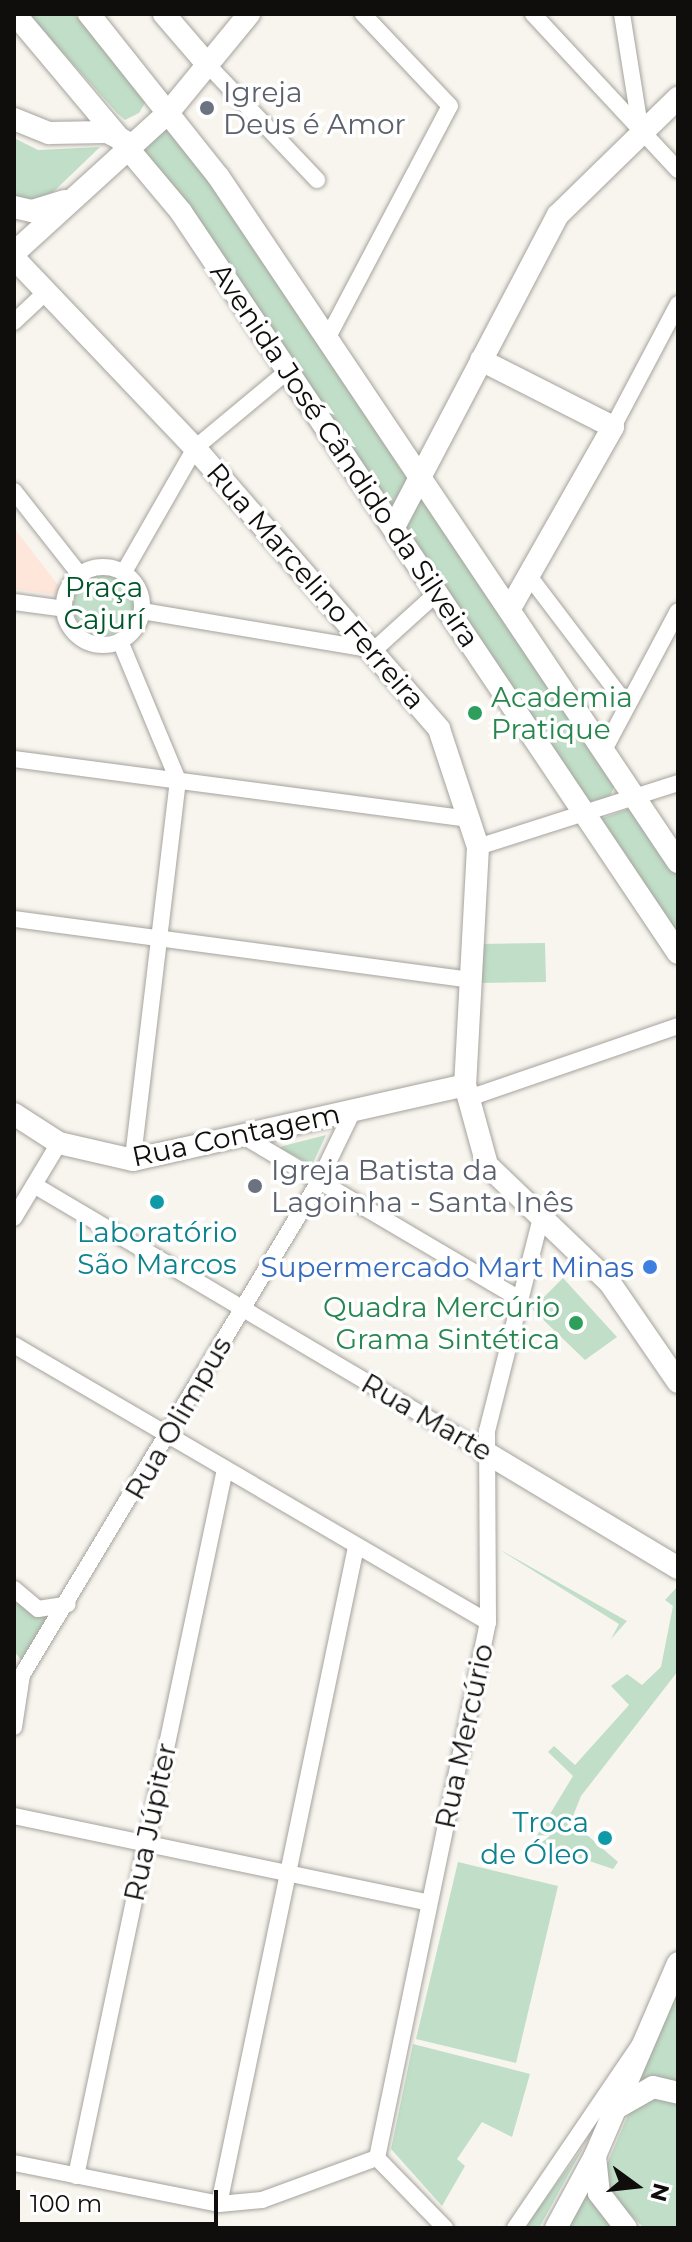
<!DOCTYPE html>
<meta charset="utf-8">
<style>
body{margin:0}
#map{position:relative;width:692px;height:2242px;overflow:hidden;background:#f8f5ef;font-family:Montserrat,sans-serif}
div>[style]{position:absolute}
.education>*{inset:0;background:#fee6db}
.green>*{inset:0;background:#c0dec8}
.round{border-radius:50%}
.roads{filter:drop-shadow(0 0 2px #a5a39d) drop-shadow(0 0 2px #a5a39d)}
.street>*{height:16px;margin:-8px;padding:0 8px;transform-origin:8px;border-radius:8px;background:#fff}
.street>.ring{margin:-8px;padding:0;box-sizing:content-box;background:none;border:16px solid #fff;border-radius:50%}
.secondary>*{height:22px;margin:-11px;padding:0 11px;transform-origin:11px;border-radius:11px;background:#fff}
.dots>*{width:22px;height:22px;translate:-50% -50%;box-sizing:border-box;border:4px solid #fff;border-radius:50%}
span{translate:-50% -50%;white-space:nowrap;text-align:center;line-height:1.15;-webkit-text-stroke:7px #fff;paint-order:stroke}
.worship-label{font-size:28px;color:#5b616d}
.left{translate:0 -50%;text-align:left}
.street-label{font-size:28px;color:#0f0e0c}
.park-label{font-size:28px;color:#00552a}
.leisure-label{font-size:28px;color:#27864d}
.right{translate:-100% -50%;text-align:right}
.culture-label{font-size:28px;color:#0d838f}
.shop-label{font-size:28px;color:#366cbe}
.frame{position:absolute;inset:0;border:16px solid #0f0e0c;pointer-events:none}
.north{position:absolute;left:596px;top:2146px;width:80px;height:80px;-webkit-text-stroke:6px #fff;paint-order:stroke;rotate:105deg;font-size:22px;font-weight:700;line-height:32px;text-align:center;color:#0f0e0c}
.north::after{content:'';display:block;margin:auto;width:28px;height:36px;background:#0f0e0c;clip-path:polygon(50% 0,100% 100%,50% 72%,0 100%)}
.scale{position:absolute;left:16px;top:2190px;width:202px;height:36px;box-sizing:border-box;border:4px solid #0f0e0c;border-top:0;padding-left:10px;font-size:24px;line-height:28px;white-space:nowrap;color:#0f0e0c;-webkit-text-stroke:6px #fff;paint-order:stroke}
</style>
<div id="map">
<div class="education">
<i style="clip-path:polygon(14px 528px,62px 590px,56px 595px,14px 589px)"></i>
</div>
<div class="green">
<i style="clip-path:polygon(28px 14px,74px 14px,148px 98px,139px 113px,125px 120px,118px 114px)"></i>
<i style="clip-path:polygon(168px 123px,412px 476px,394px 513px,143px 152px)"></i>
<i style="clip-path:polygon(14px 138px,38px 150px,100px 147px,48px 197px,14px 202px)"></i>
<i style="clip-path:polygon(422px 490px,615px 784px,610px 797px,588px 802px,405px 529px)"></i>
<i class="round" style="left:72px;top:571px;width:64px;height:64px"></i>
<i style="clip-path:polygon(631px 808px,678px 875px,678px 940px,598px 820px)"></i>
<i style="clip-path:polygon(545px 943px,546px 982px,478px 983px,478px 944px)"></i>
<i style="clip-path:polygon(326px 1135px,312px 1165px,280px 1148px,283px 1146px)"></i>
<i style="clip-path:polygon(563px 1278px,617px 1337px,585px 1360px,532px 1309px)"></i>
<i style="clip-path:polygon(500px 1550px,504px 1552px,627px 1621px,611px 1639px,619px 1624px)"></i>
<i style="clip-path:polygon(678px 1586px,678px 1671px,581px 1796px,571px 1821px,618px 1862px,613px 1869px,533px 1842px,573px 1776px,548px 1752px,554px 1746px,575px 1765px,629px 1705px,611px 1686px,627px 1674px,642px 1685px,661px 1667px,673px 1606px,665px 1600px)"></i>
<i style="clip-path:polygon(14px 1601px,50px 1620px,22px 1661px,14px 1651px)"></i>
<i style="clip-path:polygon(458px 1862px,558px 1886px,516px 2063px,416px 2039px)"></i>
<i style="clip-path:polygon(678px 1987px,678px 2081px,636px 2082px)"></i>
<i style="clip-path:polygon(413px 2044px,530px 2074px,512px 2137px,482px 2122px,457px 2159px,465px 2166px,442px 2206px,391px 2149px)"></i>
<i style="clip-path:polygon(647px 2096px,678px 2098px,678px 2228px,644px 2228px,607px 2192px,607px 2164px,631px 2108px)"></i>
<i style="clip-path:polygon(584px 2146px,539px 2228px,524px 2228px)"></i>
<i style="clip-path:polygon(589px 2185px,613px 2228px,564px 2228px)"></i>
</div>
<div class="roads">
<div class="street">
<i style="left:533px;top:14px;width:213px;rotate:47.1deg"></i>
<i style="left:622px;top:14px;width:120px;rotate:80.9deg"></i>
<i style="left:207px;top:64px;width:160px;rotate:46.5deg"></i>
<i style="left:14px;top:322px;width:44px;rotate:-43.2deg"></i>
<i style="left:328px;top:337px;width:261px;rotate:-62.2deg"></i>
<i style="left:450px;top:106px;width:127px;rotate:-133.4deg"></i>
<i style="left:613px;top:427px;width:139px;rotate:-62.1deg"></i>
<i style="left:14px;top:491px;width:107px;rotate:51.8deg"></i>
<i class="ring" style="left:64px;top:567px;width:62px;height:62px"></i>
<i style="left:124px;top:572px;width:143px;rotate:-60.2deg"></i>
<i style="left:195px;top:448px;width:122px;rotate:-39.7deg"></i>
<i style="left:529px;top:576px;width:162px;rotate:52.8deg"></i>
<i style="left:14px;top:602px;width:51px;rotate:7.8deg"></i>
<i style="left:142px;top:611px;width:235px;rotate:9.5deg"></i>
<i style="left:374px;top:650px;width:86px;rotate:-42.2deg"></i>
<i style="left:120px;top:641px;width:151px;rotate:67.4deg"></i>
<i style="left:178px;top:780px;width:383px;rotate:96.8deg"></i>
<i style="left:604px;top:750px;width:157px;rotate:-62deg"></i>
<i style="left:14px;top:759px;width:461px;rotate:7.5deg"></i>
<i style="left:478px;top:847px;width:210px;rotate:-17.7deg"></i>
<i style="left:14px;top:919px;width:462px;rotate:7.6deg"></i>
<i style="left:466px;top:1099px;width:224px;rotate:-19deg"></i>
<i style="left:243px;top:1136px;width:319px;rotate:30.5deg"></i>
<i style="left:34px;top:1185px;width:524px;rotate:30.63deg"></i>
<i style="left:14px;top:1218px;width:87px;rotate:-59deg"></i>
<i style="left:14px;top:1345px;width:549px;rotate:30.3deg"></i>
<i style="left:14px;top:1589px;width:31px;rotate:40deg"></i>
<i style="left:38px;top:1609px;width:30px;rotate:-9deg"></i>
<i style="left:14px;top:1727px;width:53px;rotate:-81.3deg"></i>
<i style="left:22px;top:1675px;width:574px;rotate:-58.97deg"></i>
<i style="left:318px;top:1183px;width:80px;rotate:-64.1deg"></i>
<i style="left:14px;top:1816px;width:424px;rotate:11.8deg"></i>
<i style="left:377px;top:2158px;width:547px;rotate:-78.3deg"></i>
<i style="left:488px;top:1622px;width:191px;rotate:-90.3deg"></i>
<i style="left:487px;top:1431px;width:221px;rotate:-75.8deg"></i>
<i style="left:377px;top:2158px;width:98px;rotate:45.8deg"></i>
<i style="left:14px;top:2163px;width:209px;rotate:11.3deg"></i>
<i style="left:219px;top:2204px;width:43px;rotate:-5.3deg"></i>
<i style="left:262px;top:2200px;width:122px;rotate:-20.1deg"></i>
<i style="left:76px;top:2176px;width:723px;rotate:-78.1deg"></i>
<i style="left:219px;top:2204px;width:671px;rotate:-78.22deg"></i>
<i style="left:515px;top:2228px;width:222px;rotate:-55.8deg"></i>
</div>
<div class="secondary">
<i style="left:15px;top:14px;width:258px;rotate:50deg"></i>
<i style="left:181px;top:212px;width:892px;rotate:56.15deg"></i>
<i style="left:89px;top:14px;width:207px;rotate:51.5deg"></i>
<i style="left:218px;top:176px;width:826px;rotate:56.16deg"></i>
<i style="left:164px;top:14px;width:66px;rotate:49.3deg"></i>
<i style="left:14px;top:119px;width:38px;rotate:22deg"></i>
<i style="left:49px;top:133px;width:58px;rotate:-1deg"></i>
<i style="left:107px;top:132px;width:22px;rotate:27deg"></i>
<i style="left:14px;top:207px;width:18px;rotate:13deg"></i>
<i style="left:32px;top:211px;width:34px;rotate:-17deg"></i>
<i style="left:14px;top:253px;width:207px;rotate:-42.3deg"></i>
<i style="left:167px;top:114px;width:129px;rotate:-50.6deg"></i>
<i style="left:14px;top:258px;width:262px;rotate:46.4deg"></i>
<i style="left:195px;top:448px;width:372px;rotate:49deg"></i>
<i style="left:439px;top:729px;width:124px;rotate:71.7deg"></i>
<i style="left:478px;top:847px;width:238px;rotate:93.1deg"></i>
<i style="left:465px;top:1085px;width:83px;rotate:74.6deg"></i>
<i style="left:487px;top:1165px;width:170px;rotate:43.8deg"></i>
<i style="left:610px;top:1283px;width:120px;rotate:55.5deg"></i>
<i style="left:481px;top:360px;width:148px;rotate:26.9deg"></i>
<i style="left:613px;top:427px;width:210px;rotate:119.6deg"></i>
<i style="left:394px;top:527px;width:352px;rotate:-62.3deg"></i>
<i style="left:558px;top:215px;width:168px;rotate:-44.3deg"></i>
<i style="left:14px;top:1114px;width:54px;rotate:32.8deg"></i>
<i style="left:59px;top:1143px;width:76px;rotate:12.9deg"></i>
<i style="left:133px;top:1160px;width:340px;rotate:-12.7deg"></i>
<i style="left:485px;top:1452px;width:225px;rotate:31deg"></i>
<i style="left:618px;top:2107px;width:40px;rotate:-29.7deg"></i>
<i style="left:653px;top:2087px;width:26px;rotate:13deg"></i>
<i style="left:595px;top:2156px;width:37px;rotate:84deg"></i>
<i style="left:599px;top:2193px;width:44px;rotate:52.4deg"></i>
<i style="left:556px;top:2228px;width:82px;rotate:-61.6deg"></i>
<i style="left:595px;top:2156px;width:210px;rotate:-66.7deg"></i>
</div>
</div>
<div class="dots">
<i style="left:207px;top:108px;background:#6b7280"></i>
<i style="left:475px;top:713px;background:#2e9e5b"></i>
<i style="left:255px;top:1186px;background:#6b7280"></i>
<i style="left:157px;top:1202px;background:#0f9aa8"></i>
<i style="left:650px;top:1267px;background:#3f7fe0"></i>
<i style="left:576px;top:1323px;background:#2e9e5b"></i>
<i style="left:605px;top:1838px;background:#0f9aa8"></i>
</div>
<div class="worship-label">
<span class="left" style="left:223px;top:108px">Igreja<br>Deus é Amor</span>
<span class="left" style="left:271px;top:1186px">Igreja Batista da<br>Lagoinha - Santa Inês</span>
</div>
<div class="street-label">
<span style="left:345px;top:455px;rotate:56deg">Avenida José Cândido da Silveira</span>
<span style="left:316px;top:586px;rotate:49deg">Rua Marcelino Ferreira</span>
<span style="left:236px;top:1135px;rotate:-12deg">Rua Contagem</span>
<span style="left:427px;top:1417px;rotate:30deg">Rua Marte</span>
<span style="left:178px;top:1418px;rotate:-60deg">Rua Olimpus</span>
<span style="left:464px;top:1736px;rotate:-78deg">Rua Mercúrio</span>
<span style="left:150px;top:1822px;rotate:-78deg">Rua Júpiter</span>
</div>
<div class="park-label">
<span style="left:104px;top:603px">Praça<br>Cajurí</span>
</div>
<div class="leisure-label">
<span class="left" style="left:491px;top:713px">Academia<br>Pratique</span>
<span class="right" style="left:560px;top:1323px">Quadra Mercúrio<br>Grama Sintética</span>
</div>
<div class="culture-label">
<span style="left:157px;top:1248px">Laboratório<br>São Marcos</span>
<span class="right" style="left:589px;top:1838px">Troca<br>de Óleo</span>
</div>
<div class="shop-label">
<span class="right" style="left:634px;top:1267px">Supermercado Mart Minas</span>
</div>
<div class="frame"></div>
<div class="north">N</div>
<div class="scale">100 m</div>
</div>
